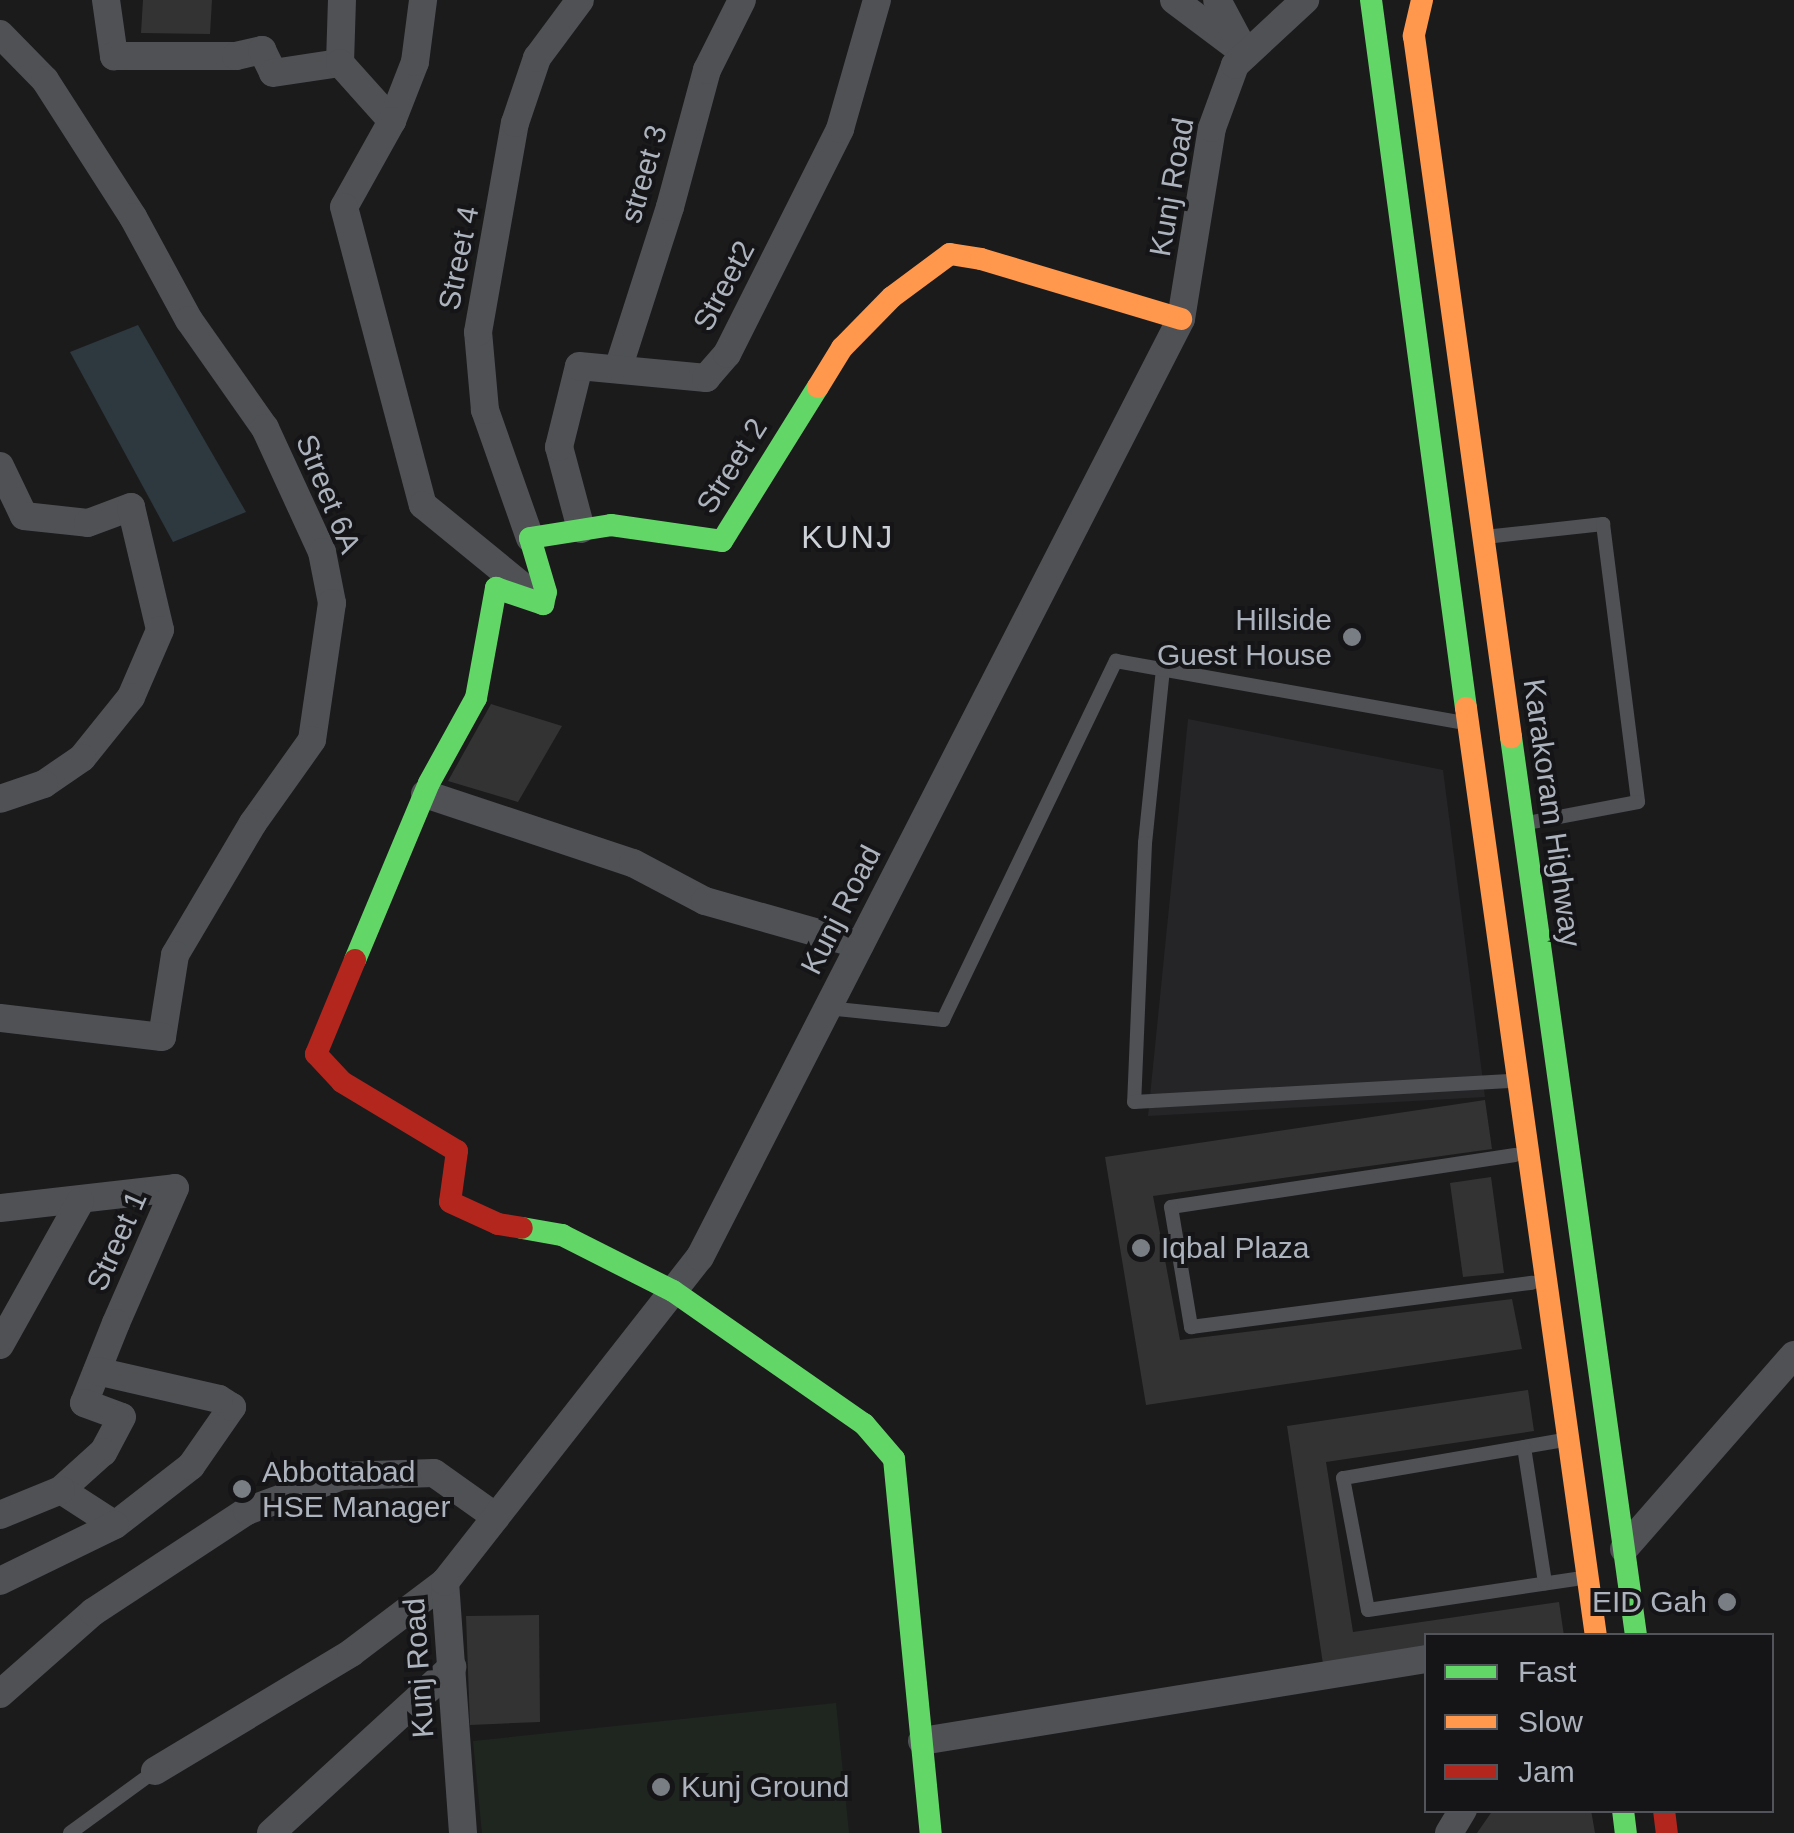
<!DOCTYPE html>
<style>
body{margin:0}
#map{position:relative;width:1794px;height:1833px;overflow:hidden;background:#1b1b1c;font-family:Helvetica,sans-serif}
div>[style]{position:absolute}
.built>*{inset:0;background:#252528}
.green>*{inset:0;background:#1f261f}
.water>*{inset:0;background:#2d393f}
.building>*{inset:0;background:#333334}
.lane>*{height:14px;margin:-7px;padding:0 7px;transform-origin:7px;border-radius:7px;background:#4f5155}
.street>*{height:28px;margin:-14px;padding:0 14px;transform-origin:14px;border-radius:14px;background:#4f5155}
.fast>*{height:22px;margin:-11px;padding:0 11px;transform-origin:11px;border-radius:11px;background:#63d668}
.slow>*{height:22px;margin:-11px;padding:0 11px;transform-origin:11px;border-radius:11px;background:#ff974d}
.jam>*{height:22px;margin:-11px;padding:0 11px;transform-origin:11px;border-radius:11px;background:#b3261e}
.dots>*{width:28px;height:28px;translate:-50% -50%;box-sizing:border-box;border:5px solid #151518;border-radius:50%}
span{translate:-50% -50%;white-space:nowrap;text-align:center;line-height:1.15;-webkit-text-stroke:8px #151518;paint-order:stroke}
.street-label{font-size:30px;color:#acb3bd}
.poi-label{font-size:30px;color:#acb3bd}
.right{translate:-100% -50%;text-align:right}
.left{translate:0 -50%;text-align:left}
.neighbourhood-label{font-size:32px;color:#cdd2d8;letter-spacing:2.5px}
.legend{position:absolute;left:1424px;top:1633px;width:350px;height:180px;box-sizing:border-box;background:#151518;border:2px solid #51545a;margin:0;padding:12px 18px;list-style:none;font-size:30px;color:#acb3bd}
.legend li{display:flex;align-items:center;gap:20px;height:50px}
.legend b{width:50px;border:2px solid #51545a}
</style>
<div id="map">
<div class="built">
<i style="clip-path:polygon(1188px 719px,1443px 770px,1485px 1097px,1148px 1116px)"></i>
</div>
<div class="green">
<i style="clip-path:polygon(836px 1703px,849px 1833px,482px 1833px,473px 1741px)"></i>
</div>
<div class="water">
<i style="clip-path:polygon(138px 325px,246px 512px,173px 542px,70px 352px)"></i>
</div>
<div class="building">
<i style="clip-path:polygon(143px 0,212px 0,210px 34px,141px 33px)"></i>
<i style="clip-path:polygon(491px 704px,562px 726px,518px 802px,448px 781px)"></i>
<i style="clip-path:polygon(1485px 1100px,1492px 1149px,1153px 1196px,1180px 1340px,1512px 1299px,1522px 1349px,1146px 1405px,1105px 1157px)"></i>
<i style="clip-path:polygon(1491px 1177px,1504px 1273px,1463px 1277px,1450px 1183px)"></i>
<i style="clip-path:polygon(1528px 1390px,1534px 1431px,1326px 1462px,1353px 1632px,1559px 1602px,1564px 1636px,1426px 1636px,1426px 1661px,1325px 1677px,1287px 1426px)"></i>
<i style="clip-path:polygon(539px 1615px,540px 1722px,470px 1725px,466px 1616px)"></i>
<i style="clip-path:polygon(1493px 1810px,1591px 1810px,1595px 1833px,1477px 1833px)"></i>
</div>
<div class="lane">
<i style="left:1494px;top:536px;width:110px;rotate:-6.3deg"></i>
<i style="left:1603px;top:524px;width:280px;rotate:82.8deg"></i>
<i style="left:1638px;top:802px;width:108px;rotate:169.3deg"></i>
<i style="left:1163px;top:669px;width:175px;rotate:95.9deg"></i>
<i style="left:1145px;top:843px;width:259px;rotate:92.4deg"></i>
<i style="left:1134px;top:1102px;width:376px;rotate:-3.2deg"></i>
<i style="left:827px;top:1008px;width:117px;rotate:5.9deg"></i>
<i style="left:943px;top:1020px;width:399px;rotate:-64.3deg"></i>
<i style="left:1116px;top:661px;width:346px;rotate:10.1deg"></i>
<i style="left:1515px;top:1155px;width:348px;rotate:171.4deg"></i>
<i style="left:1171px;top:1207px;width:122px;rotate:80.5deg"></i>
<i style="left:1191px;top:1327px;width:344px;rotate:-7.4deg"></i>
<i style="left:1558px;top:1441px;width:218px;rotate:170.2deg"></i>
<i style="left:1343px;top:1478px;width:134px;rotate:79.3deg"></i>
<i style="left:1368px;top:1610px;width:210px;rotate:-8.5deg"></i>
<i style="left:1524px;top:1447px;width:138px;rotate:81.2deg"></i>
<i style="left:70px;top:1833px;width:105px;rotate:-36.1deg"></i>
</div>
<div class="street">
<i style="left:106px;top:0;width:57px;rotate:81.9deg"></i>
<i style="left:114px;top:56px;width:122px"></i>
<i style="left:236px;top:56px;width:27px;rotate:-13deg"></i>
<i style="left:262px;top:50px;width:25px;rotate:64deg"></i>
<i style="left:273px;top:73px;width:68px;rotate:-8.5deg"></i>
<i style="left:340px;top:63px;width:63px;rotate:-88.2deg"></i>
<i style="left:1174px;top:0;width:90px;rotate:36.9deg"></i>
<i style="left:1246px;top:54px;width:61px;rotate:-118.2deg"></i>
<i style="left:0;top:34px;width:64px;rotate:45.6deg"></i>
<i style="left:45px;top:80px;width:163px;rotate:57.3deg"></i>
<i style="left:133px;top:217px;width:117px;rotate:61.5deg"></i>
<i style="left:189px;top:320px;width:132px;rotate:54.9deg"></i>
<i style="left:265px;top:428px;width:136px;rotate:65.3deg"></i>
<i style="left:322px;top:552px;width:52px;rotate:78.9deg"></i>
<i style="left:332px;top:603px;width:138px;rotate:98.3deg"></i>
<i style="left:312px;top:740px;width:102px;rotate:125.4deg"></i>
<i style="left:253px;top:823px;width:153px;rotate:120.6deg"></i>
<i style="left:175px;top:955px;width:83px;rotate:99deg"></i>
<i style="left:162px;top:1037px;width:163px;rotate:-173.3deg"></i>
<i style="left:340px;top:63px;width:78px;rotate:48.1deg"></i>
<i style="left:392px;top:121px;width:63px;rotate:-68.7deg"></i>
<i style="left:415px;top:62px;width:63px;rotate:-82.6deg"></i>
<i style="left:392px;top:121px;width:98px;rotate:119.2deg"></i>
<i style="left:344px;top:207px;width:308px;rotate:75.2deg"></i>
<i style="left:423px;top:505px;width:136px;rotate:39.3deg"></i>
<i style="left:618px;top:369px;width:170px;rotate:-72.2deg"></i>
<i style="left:670px;top:207px;width:142px;rotate:-74.9deg"></i>
<i style="left:707px;top:70px;width:78px;rotate:-63.4deg"></i>
<i style="left:0;top:466px;width:55px;rotate:64.4deg"></i>
<i style="left:24px;top:516px;width:64px;rotate:6.2deg"></i>
<i style="left:88px;top:523px;width:46px;rotate:-20.4deg"></i>
<i style="left:131px;top:507px;width:126px;rotate:76.7deg"></i>
<i style="left:160px;top:630px;width:73px;rotate:113.4deg"></i>
<i style="left:131px;top:697px;width:78px;rotate:128.8deg"></i>
<i style="left:82px;top:758px;width:46px;rotate:145.6deg"></i>
<i style="left:44px;top:784px;width:46px;rotate:161.2deg"></i>
<i style="left:581px;top:529px;width:85px;rotate:-105deg"></i>
<i style="left:559px;top:447px;width:83px;rotate:-76.1deg"></i>
<i style="left:579px;top:366px;width:128px;rotate:5.4deg"></i>
<i style="left:706px;top:378px;width:32px;rotate:-49deg"></i>
<i style="left:727px;top:354px;width:252px;rotate:-63.3deg"></i>
<i style="left:840px;top:129px;width:134px;rotate:-74deg"></i>
<i style="left:530px;top:538px;width:136px;rotate:-109.4deg"></i>
<i style="left:485px;top:410px;width:78px;rotate:-95.1deg"></i>
<i style="left:478px;top:332px;width:212px;rotate:-80deg"></i>
<i style="left:515px;top:123px;width:69px;rotate:-71.3deg"></i>
<i style="left:537px;top:58px;width:72px;rotate:-53.4deg"></i>
<i style="left:425px;top:794px;width:219px;rotate:18.4deg"></i>
<i style="left:633px;top:863px;width:81px;rotate:27.8deg"></i>
<i style="left:705px;top:901px;width:161px;rotate:15.8deg"></i>
<i style="left:0;top:1208px;width:176px;rotate:-6.5deg"></i>
<i style="left:175px;top:1188px;width:147px;rotate:113.6deg"></i>
<i style="left:116px;top:1323px;width:86px;rotate:111.8deg"></i>
<i style="left:84px;top:1403px;width:40px;rotate:20.2deg"></i>
<i style="left:122px;top:1417px;width:40px;rotate:118deg"></i>
<i style="left:103px;top:1452px;width:57px;rotate:137.9deg"></i>
<i style="left:61px;top:1490px;width:64px;rotate:32.9deg"></i>
<i style="left:115px;top:1525px;width:96px;rotate:-37.8deg"></i>
<i style="left:191px;top:1466px;width:72px;rotate:-55.2deg"></i>
<i style="left:232px;top:1407px;width:15px;rotate:-148deg"></i>
<i style="left:219px;top:1399px;width:125px;rotate:-167.1deg"></i>
<i style="left:0;top:1345px;width:164px;rotate:-60.8deg"></i>
<i style="left:0;top:1515px;width:66px;rotate:-22.3deg"></i>
<i style="left:1624px;top:1549px;width:258px;rotate:-48.8deg"></i>
<i style="left:0;top:1581px;width:128px;rotate:-26deg"></i>
<i style="left:0;top:1694px;width:124px;rotate:-41.4deg"></i>
<i style="left:93px;top:1612px;width:184px;rotate:-33.3deg"></i>
<i style="left:247px;top:1511px;width:101px;rotate:-20.2deg"></i>
<i style="left:342px;top:1476px;width:92px;rotate:-1.9deg"></i>
<i style="left:434px;top:1473px;width:76px;rotate:35.4deg"></i>
<i style="left:922px;top:1741px;width:511px;rotate:-9.24deg"></i>
<i style="left:155px;top:1771px;width:229px;rotate:-31deg"></i>
<i style="left:351px;top:1653px;width:118px;rotate:-37.1deg"></i>
<i style="left:271px;top:1833px;width:246px;rotate:-42.5deg"></i>
<i style="left:463px;top:1833px;width:252px;rotate:-94.1deg"></i>
<i style="left:445px;top:1582px;width:413px;rotate:-51.9deg"></i>
<i style="left:700px;top:1257px;width:1054px;rotate:-62.85deg"></i>
<i style="left:1181px;top:319px;width:193px;rotate:-80.8deg"></i>
<i style="left:1212px;top:128px;width:67px;rotate:-69.9deg"></i>
<i style="left:1235px;top:65px;width:96px;rotate:-42.9deg"></i>
<i style="left:1449px;top:1833px;width:27px;rotate:-59deg"></i>
</div>
<div class="fast">
<i style="left:1371px;top:0;width:714px;rotate:82.36deg"></i>
<i style="left:1511px;top:737px;width:908px;rotate:82.08deg"></i>
<i style="left:355px;top:960px;width:192px;rotate:-67.3deg"></i>
<i style="left:429px;top:783px;width:97px;rotate:-61.1deg"></i>
<i style="left:476px;top:698px;width:112px;rotate:-79.7deg"></i>
<i style="left:496px;top:588px;width:50px;rotate:18.8deg"></i>
<i style="left:543px;top:604px;width:12px;rotate:-76deg"></i>
<i style="left:546px;top:592px;width:56px;rotate:-106.5deg"></i>
<i style="left:530px;top:538px;width:82px;rotate:-9.1deg"></i>
<i style="left:611px;top:525px;width:112px;rotate:8.2deg"></i>
<i style="left:722px;top:541px;width:181px;rotate:-58.1deg"></i>
<i style="left:522px;top:1228px;width:41px;rotate:9.9deg"></i>
<i style="left:562px;top:1235px;width:124px;rotate:26.8deg"></i>
<i style="left:673px;top:1291px;width:233px;rotate:34.9deg"></i>
<i style="left:864px;top:1424px;width:46px;rotate:49.4deg"></i>
<i style="left:894px;top:1459px;width:376px;rotate:84.4deg"></i>
<i style="left:1623px;top:1810px;width:23px;rotate:83deg"></i>
</div>
<div class="slow">
<i style="left:1422px;top:0;width:37px;rotate:103deg"></i>
<i style="left:1414px;top:36px;width:708px;rotate:82.12deg"></i>
<i style="left:818px;top:387px;width:46px;rotate:-58.4deg"></i>
<i style="left:842px;top:348px;width:71px;rotate:-45.6deg"></i>
<i style="left:892px;top:297px;width:72px;rotate:-36.6deg"></i>
<i style="left:950px;top:254px;width:31px;rotate:9deg"></i>
<i style="left:981px;top:259px;width:209px;rotate:16.7deg"></i>
<i style="left:1466px;top:708px;width:937px;rotate:82.03deg"></i>
</div>
<div class="jam">
<i style="left:355px;top:960px;width:102px;rotate:112.5deg"></i>
<i style="left:316px;top:1054px;width:38px;rotate:47deg"></i>
<i style="left:342px;top:1082px;width:134px;rotate:31deg"></i>
<i style="left:457px;top:1151px;width:51px;rotate:97.8deg"></i>
<i style="left:450px;top:1202px;width:53px;rotate:24.6deg"></i>
<i style="left:498px;top:1224px;width:24px;rotate:9deg"></i>
<i style="left:1664px;top:1810px;width:23px;rotate:83deg"></i>
</div>
<div class="dots">
<i style="left:1352px;top:637px;background:#797e85"></i>
<i style="left:1141px;top:1248px;background:#797e85"></i>
<i style="left:242px;top:1489px;background:#797e85"></i>
<i style="left:1727px;top:1602px;background:#797e85"></i>
<i style="left:661px;top:1787px;background:#797e85"></i>
</div>
<div class="street-label">
<span style="left:644px;top:174px;rotate:-74deg">street 3</span>
<span style="left:1172px;top:187px;rotate:-80deg">Kunj Road</span>
<span style="left:459px;top:258px;rotate:-79deg">Street 4</span>
<span style="left:724px;top:286px;rotate:-62deg">Street2</span>
<span style="left:732px;top:466px;rotate:-58deg">Street 2</span>
<span style="left:328px;top:494px;rotate:68deg">Street 6A</span>
<span style="left:1552px;top:813px;rotate:82deg">Karakoram Highway</span>
<span style="left:841px;top:910px;rotate:-63deg">Kunj Road</span>
<span style="left:117px;top:1241px;rotate:-66deg">Street 1</span>
<span style="left:419px;top:1668px;rotate:-94deg">Kunj Road</span>
</div>
<div class="poi-label">
<span class="right" style="left:1332px;top:637px">Hillside<br>Guest House</span>
<span class="left" style="left:1161px;top:1248px">Iqbal Plaza</span>
<span class="left" style="left:262px;top:1489px">Abbottabad<br>HSE Manager</span>
<span class="right" style="left:1707px;top:1602px">EID Gah</span>
<span class="left" style="left:681px;top:1787px">Kunj Ground</span>
</div>
<div class="neighbourhood-label">
<span style="left:848px;top:537px">KUNJ</span>
</div>
<ul class="legend">
<li><b style="height:12px;background:#63d668"></b>Fast</li>
<li><b style="height:12px;background:#ff974d"></b>Slow</li>
<li><b style="height:12px;background:#b3261e"></b>Jam</li>
</ul>
</div>
